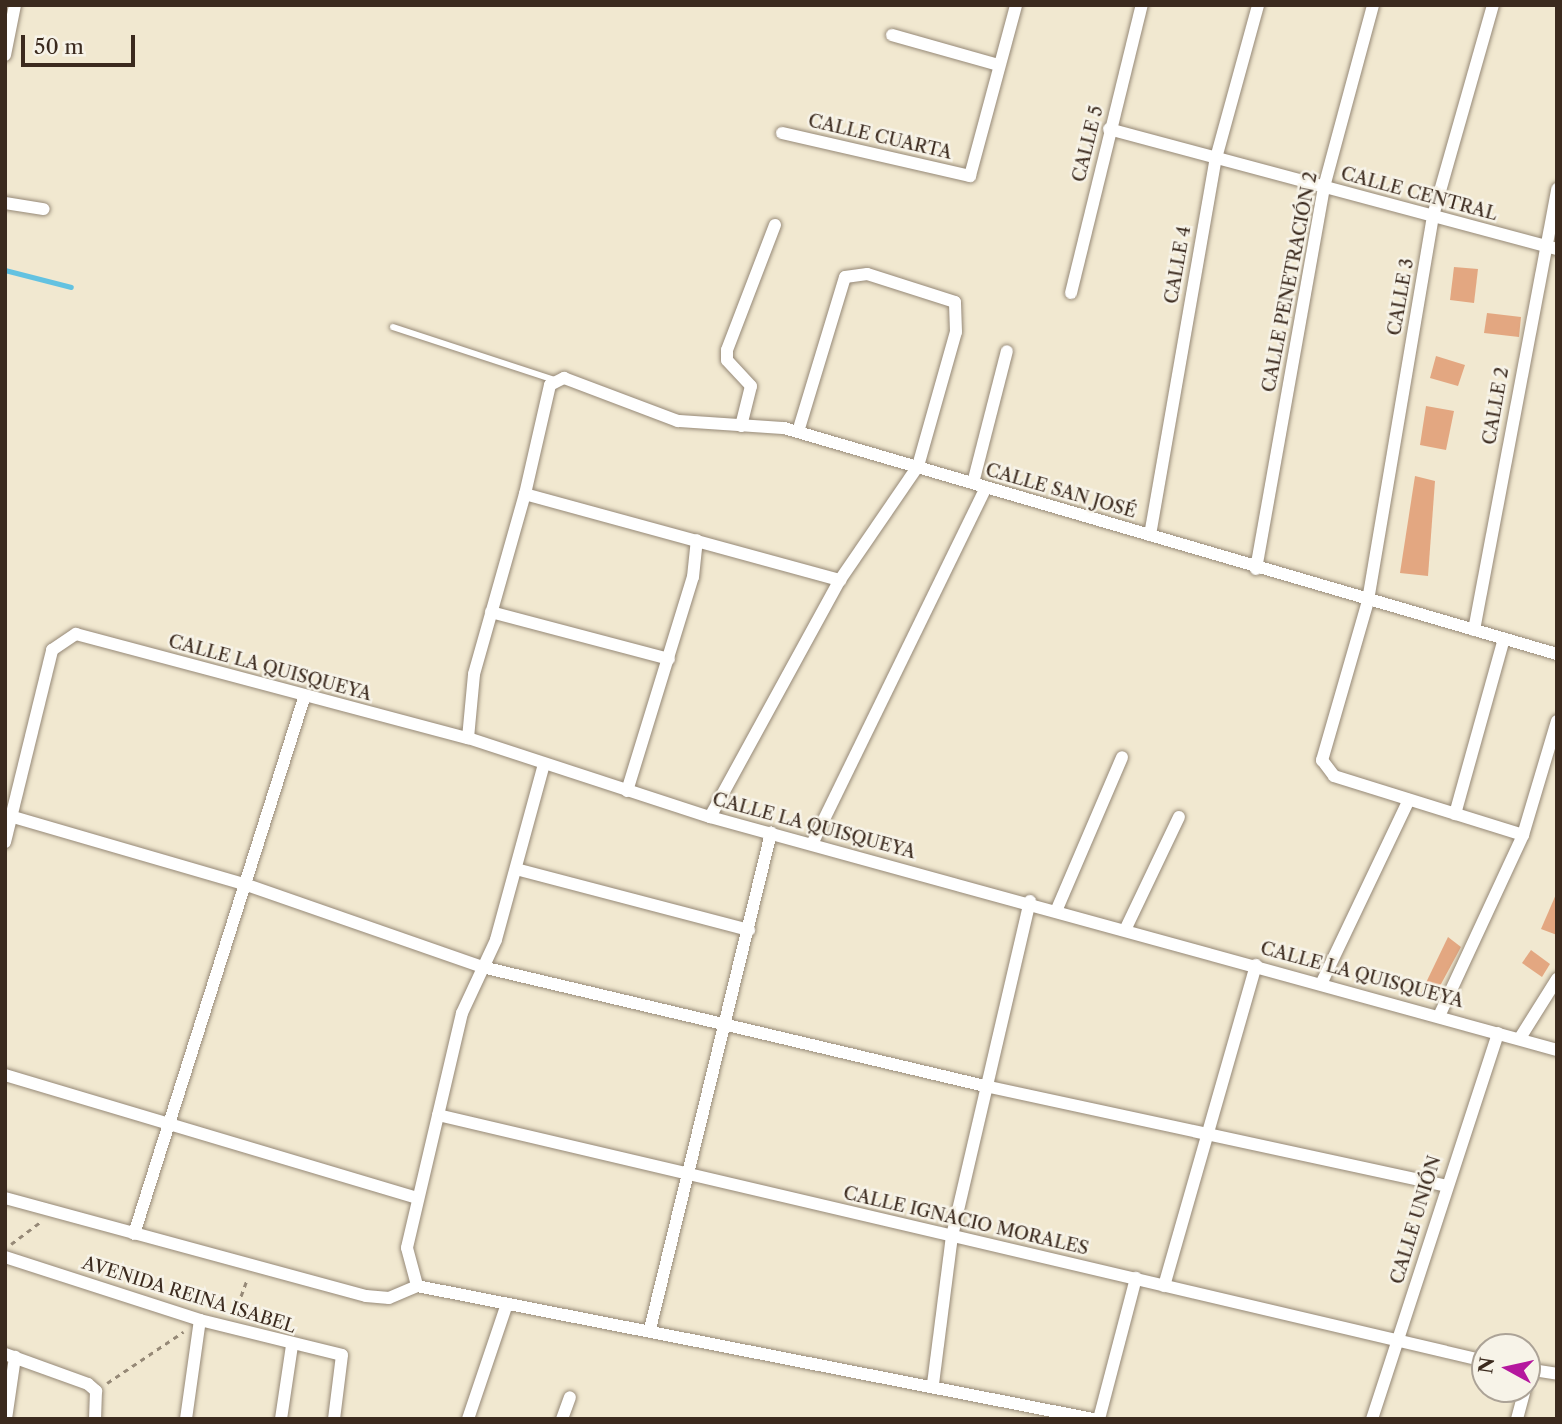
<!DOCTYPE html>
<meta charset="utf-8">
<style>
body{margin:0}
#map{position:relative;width:1562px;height:1424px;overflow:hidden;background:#f1e8d0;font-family:"Libre Caslon Text",serif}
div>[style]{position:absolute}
.stream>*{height:4.5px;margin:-2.25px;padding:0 2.25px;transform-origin:2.25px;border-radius:2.25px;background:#63c2e1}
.building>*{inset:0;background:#e3a781}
.path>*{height:2.5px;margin-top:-1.25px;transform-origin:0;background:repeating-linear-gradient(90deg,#968977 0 5px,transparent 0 10px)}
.roads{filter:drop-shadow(0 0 2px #968977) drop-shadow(0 0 2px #968977)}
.lane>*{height:6px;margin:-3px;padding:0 3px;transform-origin:3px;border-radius:3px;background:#fff}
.street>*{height:12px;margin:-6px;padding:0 6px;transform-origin:6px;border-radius:6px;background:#fff}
span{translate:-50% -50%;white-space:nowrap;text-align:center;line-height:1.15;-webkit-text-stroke:5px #f7f3e8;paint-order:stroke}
.street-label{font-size:18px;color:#3b2a1e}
.frame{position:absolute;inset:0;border:7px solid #3b2a1e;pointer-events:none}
.north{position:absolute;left:1471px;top:1333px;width:70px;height:70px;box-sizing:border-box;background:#f7f3e8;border:2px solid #aca397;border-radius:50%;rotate:278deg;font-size:19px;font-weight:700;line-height:28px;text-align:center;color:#3b2a1e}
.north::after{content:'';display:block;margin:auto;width:24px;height:32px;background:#b5179e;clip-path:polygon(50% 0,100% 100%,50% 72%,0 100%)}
.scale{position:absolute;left:21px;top:35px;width:114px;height:32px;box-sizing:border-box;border:4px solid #3b2a1e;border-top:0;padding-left:9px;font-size:21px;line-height:24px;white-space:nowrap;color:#3b2a1e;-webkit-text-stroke:5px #f7f3e8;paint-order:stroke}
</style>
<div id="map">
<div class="stream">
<i style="left:5px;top:270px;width:68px;rotate:14.4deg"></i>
</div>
<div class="building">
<i style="clip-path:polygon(1454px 267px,1478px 269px,1474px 303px,1450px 300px)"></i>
<i style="clip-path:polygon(1487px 313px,1521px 317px,1519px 337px,1484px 333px)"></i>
<i style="clip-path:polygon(1436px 356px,1465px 365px,1458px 386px,1430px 378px)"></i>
<i style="clip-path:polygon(1426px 406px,1454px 411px,1446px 450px,1420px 445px)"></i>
<i style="clip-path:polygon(1415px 476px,1435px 481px,1428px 576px,1400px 573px)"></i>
<i style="clip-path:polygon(1557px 892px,1557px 935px,1541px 929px)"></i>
<i style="clip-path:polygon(1448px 937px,1461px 947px,1434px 997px,1421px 993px)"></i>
<i style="clip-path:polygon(1531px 950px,1550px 964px,1542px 977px,1522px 963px)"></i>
</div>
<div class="path">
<i style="left:11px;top:1244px;width:38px;rotate:-37deg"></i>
<i style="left:234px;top:1315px;width:38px;rotate:-70deg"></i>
<i style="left:107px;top:1383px;width:92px;rotate:-33.9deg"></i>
</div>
<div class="roads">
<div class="lane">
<i style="left:393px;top:327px;width:169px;rotate:18.2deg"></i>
</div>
<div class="street">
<i style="left:1493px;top:5px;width:219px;rotate:105.9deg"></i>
<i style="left:1433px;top:216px;width:390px;rotate:99.6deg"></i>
<i style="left:1368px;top:601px;width:166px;rotate:106.1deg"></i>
<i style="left:1322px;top:760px;width:20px;rotate:53deg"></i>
<i style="left:1334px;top:776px;width:198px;rotate:17.3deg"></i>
<i style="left:892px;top:35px;width:111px;rotate:15.7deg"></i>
<i style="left:5px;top:55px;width:51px;rotate:-78.7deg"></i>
<i style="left:1109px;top:129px;width:464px;rotate:15deg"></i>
<i style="left:782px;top:133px;width:193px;rotate:12.9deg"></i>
<i style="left:970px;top:176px;width:177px;rotate:-74.9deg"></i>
<i style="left:5px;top:203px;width:39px;rotate:9deg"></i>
<i style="left:1071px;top:293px;width:297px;rotate:-76.2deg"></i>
<i style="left:741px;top:426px;width:41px;rotate:-76deg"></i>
<i style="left:751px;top:386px;width:35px;rotate:-133deg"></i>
<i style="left:727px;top:360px;width:10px;rotate:-90deg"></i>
<i style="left:727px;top:350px;width:134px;rotate:-69deg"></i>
<i style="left:973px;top:483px;width:136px;rotate:-75.6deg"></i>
<i style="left:525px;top:494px;width:112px;rotate:-77.1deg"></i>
<i style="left:550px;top:385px;width:16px;rotate:-27deg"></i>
<i style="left:564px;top:378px;width:122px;rotate:20.7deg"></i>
<i style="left:678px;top:421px;width:106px;rotate:3.8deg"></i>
<i style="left:784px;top:428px;width:805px;rotate:16.3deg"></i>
<i style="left:1150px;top:535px;width:383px;rotate:-80.1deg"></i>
<i style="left:1216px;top:158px;width:159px;rotate:-74.6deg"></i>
<i style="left:1256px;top:569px;width:388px;rotate:-79.9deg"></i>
<i style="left:1324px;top:187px;width:188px;rotate:-74.9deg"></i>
<i style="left:491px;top:612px;width:184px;rotate:14.8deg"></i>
<i style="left:1474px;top:630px;width:449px;rotate:-79.3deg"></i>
<i style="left:468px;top:738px;width:64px;rotate:-84.6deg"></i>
<i style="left:474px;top:674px;width:187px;rotate:-74.2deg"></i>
<i style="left:525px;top:494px;width:327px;rotate:15.3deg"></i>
<i style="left:544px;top:764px;width:182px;rotate:105.3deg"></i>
<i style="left:496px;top:940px;width:81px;rotate:115deg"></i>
<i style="left:462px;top:1013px;width:241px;rotate:103.2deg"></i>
<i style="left:407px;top:1248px;width:39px;rotate:75deg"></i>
<i style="left:417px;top:1286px;width:689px;rotate:11.13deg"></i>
<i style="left:627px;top:791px;width:224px;rotate:-72.9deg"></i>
<i style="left:693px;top:577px;width:37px;rotate:-84deg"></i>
<i style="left:1455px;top:814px;width:182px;rotate:-74.4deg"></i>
<i style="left:13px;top:817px;width:244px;rotate:16.2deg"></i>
<i style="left:247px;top:885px;width:249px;rotate:19.2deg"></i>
<i style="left:482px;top:967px;width:517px;rotate:13.31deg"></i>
<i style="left:985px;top:1086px;width:470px;rotate:12.2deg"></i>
<i style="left:710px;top:817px;width:270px;rotate:-61.3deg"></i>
<i style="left:840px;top:580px;width:138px;rotate:-55.6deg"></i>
<i style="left:918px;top:466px;width:139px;rotate:-74.2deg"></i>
<i style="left:956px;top:332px;width:30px;rotate:-92deg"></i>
<i style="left:955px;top:302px;width:92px;rotate:-162.3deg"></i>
<i style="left:867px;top:274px;width:22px;rotate:172deg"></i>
<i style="left:845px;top:277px;width:162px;rotate:106.9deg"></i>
<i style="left:5px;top:842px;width:198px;rotate:-76.2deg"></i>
<i style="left:52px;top:650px;width:29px;rotate:-34deg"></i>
<i style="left:76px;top:634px;width:406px;rotate:14.9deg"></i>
<i style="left:468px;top:738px;width:255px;rotate:18.1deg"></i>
<i style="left:710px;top:817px;width:878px;rotate:15.38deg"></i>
<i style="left:812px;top:844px;width:397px;rotate:-64deg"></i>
<i style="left:516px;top:869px;width:241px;rotate:14.7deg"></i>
<i style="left:1057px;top:909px;width:165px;rotate:-66.8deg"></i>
<i style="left:1126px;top:928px;width:123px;rotate:-64.5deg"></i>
<i style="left:1322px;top:982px;width:202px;rotate:-64.5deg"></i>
<i style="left:1440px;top:1014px;width:197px;rotate:-65.1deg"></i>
<i style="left:1523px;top:835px;width:119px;rotate:-73.4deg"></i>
<i style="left:1520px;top:1038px;width:70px;rotate:-57.9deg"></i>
<i style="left:5px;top:1075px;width:431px;rotate:16.6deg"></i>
<i style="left:438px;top:1115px;width:1076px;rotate:13.22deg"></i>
<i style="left:5px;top:1198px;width:374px;rotate:15.2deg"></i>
<i style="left:366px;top:1296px;width:23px;rotate:5deg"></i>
<i style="left:389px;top:1298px;width:30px;rotate:-23deg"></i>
<i style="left:134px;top:1234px;width:565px;rotate:-72.4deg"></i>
<i style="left:5px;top:1257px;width:205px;rotate:17.9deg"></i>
<i style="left:200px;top:1320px;width:146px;rotate:13.8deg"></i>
<i style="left:342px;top:1355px;width:64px;rotate:97.1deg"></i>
<i style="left:1164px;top:1286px;width:334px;rotate:-74deg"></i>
<i style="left:650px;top:1329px;width:511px;rotate:-76.29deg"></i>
<i style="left:5px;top:1354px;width:88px;rotate:19.9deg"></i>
<i style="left:88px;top:1384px;width:11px;rotate:41deg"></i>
<i style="left:96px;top:1391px;width:28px;rotate:92deg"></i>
<i style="left:1527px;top:1369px;width:30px;rotate:9deg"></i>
<i style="left:933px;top:1384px;width:149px;rotate:-82.7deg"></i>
<i style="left:952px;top:1236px;width:344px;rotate:-76.9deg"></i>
<i style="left:6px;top:1419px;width:63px;rotate:-81.7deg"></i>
<i style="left:186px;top:1419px;width:100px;rotate:-82deg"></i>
<i style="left:281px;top:1419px;width:75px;rotate:-81.5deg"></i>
<i style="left:468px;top:1419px;width:118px;rotate:-71.3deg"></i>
<i style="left:562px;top:1419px;width:23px;rotate:-70deg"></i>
<i style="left:1099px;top:1419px;width:146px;rotate:-75.3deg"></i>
<i style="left:1372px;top:1419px;width:406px;rotate:-71.9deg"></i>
<i style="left:1517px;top:1419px;width:31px;rotate:-75deg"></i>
</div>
</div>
<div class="street-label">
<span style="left:880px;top:137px;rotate:13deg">CALLE CUARTA</span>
<span style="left:1088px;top:144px;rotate:-76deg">CALLE 5</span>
<span style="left:1419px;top:194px;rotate:15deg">CALLE CENTRAL</span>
<span style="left:1178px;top:265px;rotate:-80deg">CALLE 4</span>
<span style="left:1290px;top:282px;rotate:-79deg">CALLE PENETRACIÓN 2</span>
<span style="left:1401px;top:297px;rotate:-80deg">CALLE 3</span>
<span style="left:1496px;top:406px;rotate:-80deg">CALLE 2</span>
<span style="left:1061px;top:491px;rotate:16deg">CALLE SAN JOSÉ</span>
<span style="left:270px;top:668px;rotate:15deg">CALLE LA QUISQUEYA</span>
<span style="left:814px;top:826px;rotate:15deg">CALLE LA QUISQUEYA</span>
<span style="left:1362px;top:975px;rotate:15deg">CALLE LA QUISQUEYA</span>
<span style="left:1416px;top:1220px;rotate:-73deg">CALLE UNIÓN</span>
<span style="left:966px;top:1221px;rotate:13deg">CALLE IGNACIO MORALES</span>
<span style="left:189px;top:1295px;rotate:17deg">AVENIDA REINA ISABEL</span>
</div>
<div class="frame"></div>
<div class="north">N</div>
<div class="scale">50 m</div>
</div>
